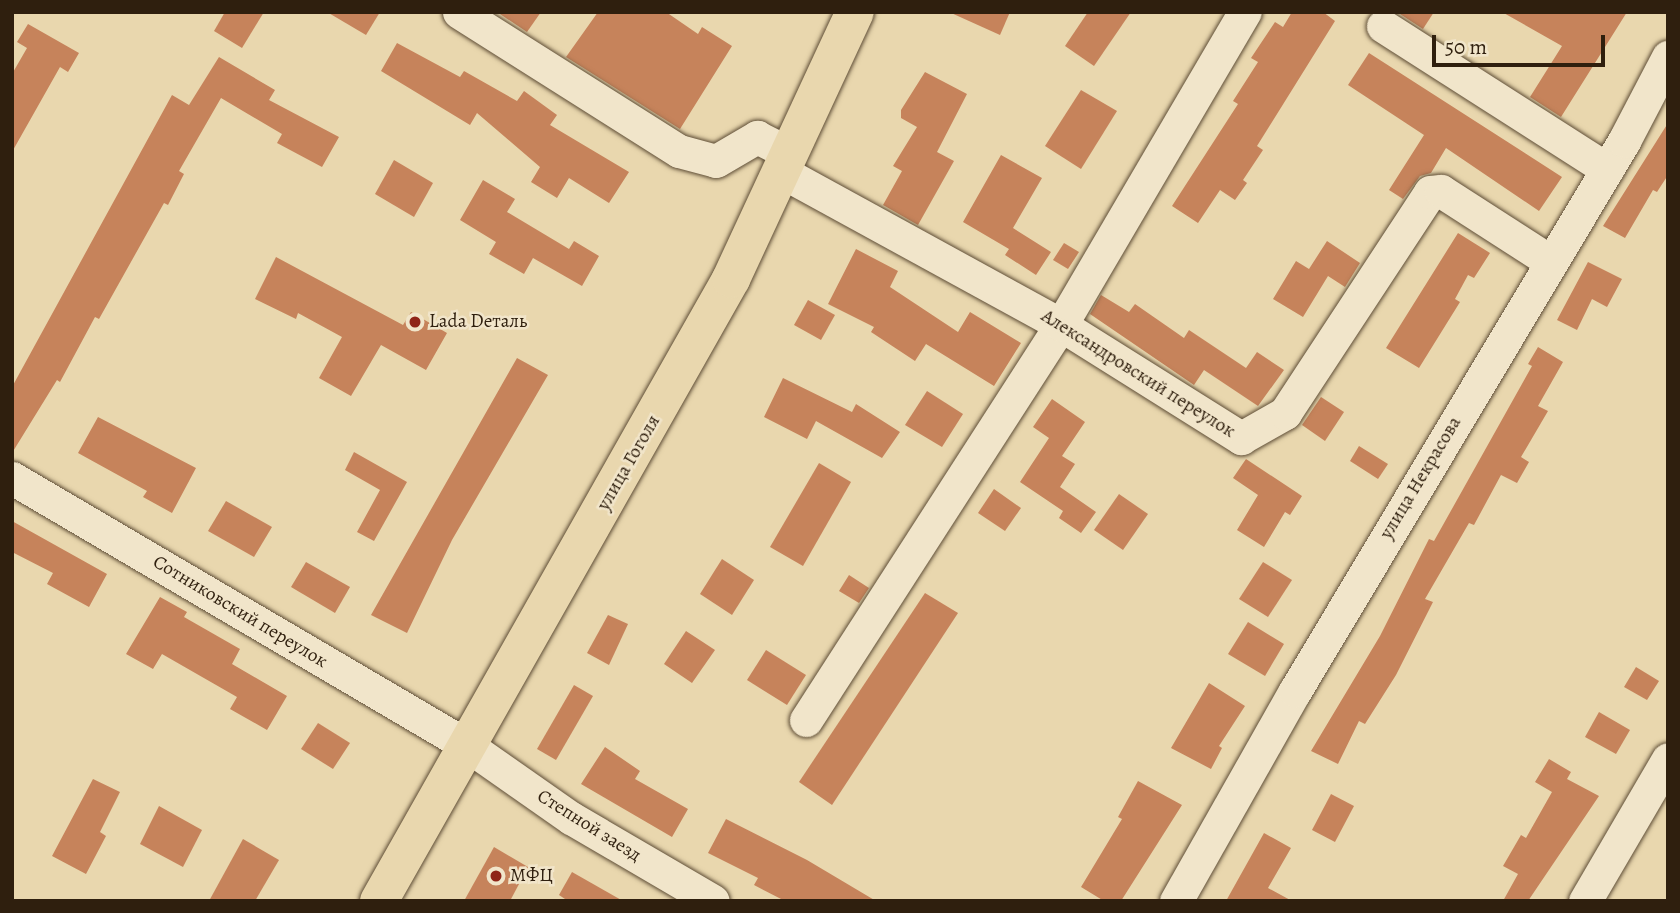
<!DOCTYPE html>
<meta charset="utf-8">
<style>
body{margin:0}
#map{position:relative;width:1680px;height:913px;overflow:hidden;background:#e9d7ae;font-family:Alegreya,serif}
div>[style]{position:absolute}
.building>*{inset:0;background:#c6835b}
.roads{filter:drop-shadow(0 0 2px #5e4d36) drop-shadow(0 0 2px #5e4d36)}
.minor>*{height:33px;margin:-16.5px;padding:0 16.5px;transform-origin:16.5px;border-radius:16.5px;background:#f1e5ca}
.major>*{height:38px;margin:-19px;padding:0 19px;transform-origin:19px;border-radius:19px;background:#e9d7ae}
.dots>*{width:19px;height:19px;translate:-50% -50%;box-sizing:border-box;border:4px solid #f1e5ca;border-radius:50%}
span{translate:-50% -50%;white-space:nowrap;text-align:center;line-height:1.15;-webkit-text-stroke:5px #f1e5ca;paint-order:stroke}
.poi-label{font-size:19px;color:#2f1f0e}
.left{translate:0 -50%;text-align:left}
.street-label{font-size:19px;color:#2f1f0e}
.frame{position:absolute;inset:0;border:14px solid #2f1f0e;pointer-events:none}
.scale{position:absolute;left:1432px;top:35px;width:173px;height:32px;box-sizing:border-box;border:4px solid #2f1f0e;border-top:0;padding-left:9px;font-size:21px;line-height:24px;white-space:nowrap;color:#2f1f0e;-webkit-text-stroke:5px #f1e5ca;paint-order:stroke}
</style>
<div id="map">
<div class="building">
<i style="clip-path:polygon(225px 12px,264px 12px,242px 48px,214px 31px)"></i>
<i style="clip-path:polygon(327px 12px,380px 12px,366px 35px)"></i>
<i style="clip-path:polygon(497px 12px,541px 12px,527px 32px)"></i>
<i style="clip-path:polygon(598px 12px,666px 12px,698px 34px,702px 27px,732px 46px,680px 129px,566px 57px)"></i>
<i style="clip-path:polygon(949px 12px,1010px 12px,1000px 35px)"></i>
<i style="clip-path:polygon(1088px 12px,1131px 12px,1094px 66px,1065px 46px)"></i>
<i style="clip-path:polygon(1292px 12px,1323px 12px,1335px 21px,1257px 146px,1263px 150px,1243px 180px,1247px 183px,1235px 200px,1220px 190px,1198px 223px,1172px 206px,1238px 104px,1233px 101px,1258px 62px,1251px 58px,1275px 22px,1283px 27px)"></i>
<i style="clip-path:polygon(1397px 12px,1434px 12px,1423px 29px)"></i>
<i style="clip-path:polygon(1502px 12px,1627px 12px,1561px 117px,1530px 97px,1562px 46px)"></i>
<i style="clip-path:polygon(28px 24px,79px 53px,68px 72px,60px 67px,12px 152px,12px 74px,27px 48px,17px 42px)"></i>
<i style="clip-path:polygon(397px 43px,460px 77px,464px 71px,517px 101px,524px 91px,557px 115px,550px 125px,629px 172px,609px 203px,569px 178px,557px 198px,531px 182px,540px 167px,477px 113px,470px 125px,381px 71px)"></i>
<i style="clip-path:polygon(1369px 53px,1562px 177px,1539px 211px,1446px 148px,1431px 173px,1420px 176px,1403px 199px,1389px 190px,1424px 135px,1348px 85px)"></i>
<i style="clip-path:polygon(219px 57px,275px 90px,269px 100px,339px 137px,322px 167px,277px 143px,282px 134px,221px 98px,179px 171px,184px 174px,168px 205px,164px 203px,99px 319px,95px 317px,60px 382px,57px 380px,12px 453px,12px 387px,172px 95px,189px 105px)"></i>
<i style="clip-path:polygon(925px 72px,967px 94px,937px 152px,954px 161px,918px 225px,883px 205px,902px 171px,893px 166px,917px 127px,901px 118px,901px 110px)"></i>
<i style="clip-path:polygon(1081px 90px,1117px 111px,1081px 169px,1045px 146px)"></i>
<i style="clip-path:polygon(1668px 123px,1668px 175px,1657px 192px,1653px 190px,1625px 238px,1603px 226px)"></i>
<i style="clip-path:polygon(1001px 155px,1042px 178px,1013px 228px,1051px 252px,1036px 275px,1005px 255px,1009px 249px,963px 222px)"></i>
<i style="clip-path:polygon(394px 160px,433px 183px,414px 217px,375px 194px)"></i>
<i style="clip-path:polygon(483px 180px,515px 199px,507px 212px,569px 249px,574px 241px,599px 256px,582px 286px,533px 258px,524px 274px,489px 254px,496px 242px,460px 220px)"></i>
<i style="clip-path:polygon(1458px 233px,1490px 253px,1474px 278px,1468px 275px,1455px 299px,1460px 302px,1419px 368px,1386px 348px)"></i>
<i style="clip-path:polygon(1327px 241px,1360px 263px,1345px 287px,1328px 276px,1303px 317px,1273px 299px,1296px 261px,1309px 269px)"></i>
<i style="clip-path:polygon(1064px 243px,1079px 252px,1068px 269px,1053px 260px)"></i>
<i style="clip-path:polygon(856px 249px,898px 271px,890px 287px,958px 332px,970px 312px,1021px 343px,994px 386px,926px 344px,915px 361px,871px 332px,874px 327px,828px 304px)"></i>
<i style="clip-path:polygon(276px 257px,403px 325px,411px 312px,447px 333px,426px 370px,381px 345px,351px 396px,319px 378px,342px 337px,298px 313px,296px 319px,255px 299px)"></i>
<i style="clip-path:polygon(1588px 262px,1622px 279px,1607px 307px,1592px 299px,1577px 330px,1557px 320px)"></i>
<i style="clip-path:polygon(1101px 295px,1129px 312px,1135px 304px,1184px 338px,1189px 330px,1246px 368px,1257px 352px,1284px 370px,1258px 406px,1204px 370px,1194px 385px,1090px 314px)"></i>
<i style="clip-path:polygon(808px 300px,835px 315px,821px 340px,794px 325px)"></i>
<i style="clip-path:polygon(1538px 347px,1563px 362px,1538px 406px,1548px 411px,1521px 457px,1529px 462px,1517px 483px,1501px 475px,1474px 525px,1469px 523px,1425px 599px,1433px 602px,1396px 675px,1365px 724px,1359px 721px,1338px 764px,1311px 751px,1380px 636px,1429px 539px,1434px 541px,1532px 366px,1528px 364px)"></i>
<i style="clip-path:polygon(517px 358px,548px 375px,452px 540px,407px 633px,371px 615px)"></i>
<i style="clip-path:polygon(783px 378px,852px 412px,856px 404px,900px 432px,882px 458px,816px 421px,807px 439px,764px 417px)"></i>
<i style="clip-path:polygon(927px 391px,963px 414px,942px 447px,905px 425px)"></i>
<i style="clip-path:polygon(1321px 397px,1344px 412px,1325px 441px,1302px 425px)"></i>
<i style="clip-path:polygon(1052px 399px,1085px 422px,1062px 456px,1075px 464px,1060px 487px,1096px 512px,1081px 533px,1059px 518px,1063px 511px,1020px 482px,1049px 438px,1033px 427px)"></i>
<i style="clip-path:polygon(98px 417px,196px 468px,172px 513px,143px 497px,147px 491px,78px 453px)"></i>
<i style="clip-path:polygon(1359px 446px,1388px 464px,1378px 479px,1350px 461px)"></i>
<i style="clip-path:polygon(354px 452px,407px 482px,374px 541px,357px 532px,380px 490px,345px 470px)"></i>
<i style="clip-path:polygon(1246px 459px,1302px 496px,1290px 515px,1285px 512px,1264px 547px,1237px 530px,1258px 495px,1233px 478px)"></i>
<i style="clip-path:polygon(819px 463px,851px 482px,803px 566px,770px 547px)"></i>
<i style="clip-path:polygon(994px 489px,1021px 508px,1005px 531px,978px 513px)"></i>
<i style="clip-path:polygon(1119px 494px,1148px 514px,1123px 550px,1094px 530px)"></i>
<i style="clip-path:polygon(226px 501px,272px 527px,254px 557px,208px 531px)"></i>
<i style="clip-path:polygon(12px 521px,107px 574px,89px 607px,47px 584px,53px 573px,12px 552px)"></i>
<i style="clip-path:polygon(722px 559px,754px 580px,732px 615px,700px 594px)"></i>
<i style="clip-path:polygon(306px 562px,350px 587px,335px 613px,291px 587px)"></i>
<i style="clip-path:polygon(1263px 562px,1292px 580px,1268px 617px,1239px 599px)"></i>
<i style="clip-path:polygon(849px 575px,869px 588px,859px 603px,839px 591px)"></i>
<i style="clip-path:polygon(925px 593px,958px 613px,832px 805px,799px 782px)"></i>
<i style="clip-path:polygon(160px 597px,187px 612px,184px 617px,240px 649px,232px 664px,287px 696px,267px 730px,230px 709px,237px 697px,162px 654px,153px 669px,126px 654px)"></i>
<i style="clip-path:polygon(608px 615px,628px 624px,609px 665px,587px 653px)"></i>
<i style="clip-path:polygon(1248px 622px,1284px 644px,1265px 676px,1228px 654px)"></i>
<i style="clip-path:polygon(686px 631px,715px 650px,692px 683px,664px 664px)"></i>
<i style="clip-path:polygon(766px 650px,806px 675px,787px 705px,747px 680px)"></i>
<i style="clip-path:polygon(1636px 667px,1659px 681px,1647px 700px,1624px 687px)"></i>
<i style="clip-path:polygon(1209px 683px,1245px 706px,1219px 746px,1222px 748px,1211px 769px,1171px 748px)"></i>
<i style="clip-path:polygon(574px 685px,593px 696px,556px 760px,537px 749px)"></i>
<i style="clip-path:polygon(1599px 712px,1630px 730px,1616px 754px,1585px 737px)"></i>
<i style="clip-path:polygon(318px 723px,350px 743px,333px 769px,301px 749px)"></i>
<i style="clip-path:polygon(605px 747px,640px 771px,635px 779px,688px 809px,672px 837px,581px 784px)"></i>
<i style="clip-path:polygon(1549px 759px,1571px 772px,1567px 779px,1599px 796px,1528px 901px,1503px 901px,1518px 874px,1503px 866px,1521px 835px,1526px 838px,1552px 792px,1535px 782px)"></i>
<i style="clip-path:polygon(93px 779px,120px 792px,100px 832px,106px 836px,86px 874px,52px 856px)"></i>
<i style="clip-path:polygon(1138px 781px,1182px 805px,1121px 901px,1104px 901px,1081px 887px,1122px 819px,1118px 817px)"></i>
<i style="clip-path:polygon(1331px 794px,1354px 806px,1335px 842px,1312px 830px)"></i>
<i style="clip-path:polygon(159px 806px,202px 830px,183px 867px,140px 844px)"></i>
<i style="clip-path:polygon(726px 819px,807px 860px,876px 901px,785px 901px,754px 885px,758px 878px,708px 853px)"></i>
<i style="clip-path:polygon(1264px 833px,1291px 848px,1268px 888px,1292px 901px,1226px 901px)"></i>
<i style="clip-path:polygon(243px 839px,279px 860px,255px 901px,209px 901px)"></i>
<i style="clip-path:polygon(494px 847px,528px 867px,510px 901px,464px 901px)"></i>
<i style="clip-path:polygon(572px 872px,623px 901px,568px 901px,559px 895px)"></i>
</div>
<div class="roads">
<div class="minor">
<i style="left:459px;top:12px;width:260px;rotate:32.3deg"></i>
<i style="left:679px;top:151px;width:38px;rotate:15deg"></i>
<i style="left:716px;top:161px;width:48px;rotate:-30.3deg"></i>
<i style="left:757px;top:137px;width:37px;rotate:27deg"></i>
<i style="left:1383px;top:26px;width:266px;rotate:32.6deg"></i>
<i style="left:782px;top:172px;width:318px;rotate:28.7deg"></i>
<i style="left:1061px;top:325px;width:213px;rotate:32.1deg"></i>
<i style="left:1241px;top:438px;width:51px;rotate:-29.6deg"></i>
<i style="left:1285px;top:413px;width:264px;rotate:-56.7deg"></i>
<i style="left:1430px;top:192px;width:11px;rotate:-5deg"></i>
<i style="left:1441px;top:191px;width:131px;rotate:32.8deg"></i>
<i style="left:12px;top:478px;width:529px;rotate:30.44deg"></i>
<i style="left:468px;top:746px;width:126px;rotate:35deg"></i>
<i style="left:571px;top:818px;width:164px;rotate:30.3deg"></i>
<i style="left:806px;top:720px;width:470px;rotate:-57.2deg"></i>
<i style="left:1061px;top:325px;width:363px;rotate:-59.6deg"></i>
<i style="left:1176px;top:901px;width:241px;rotate:-60.5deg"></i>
<i style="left:1295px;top:691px;width:641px;rotate:-59.11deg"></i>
<i style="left:1624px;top:141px;width:95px;rotate:-62.4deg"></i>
<i style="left:1585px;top:901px;width:164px;rotate:-59.7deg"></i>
</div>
<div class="major">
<i style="left:379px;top:901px;width:715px;rotate:-60.49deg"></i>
<i style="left:731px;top:279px;width:294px;rotate:-65.1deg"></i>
</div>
</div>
<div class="dots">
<i style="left:415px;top:322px;background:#8f2418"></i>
<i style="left:496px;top:876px;background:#8f2418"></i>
</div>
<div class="poi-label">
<span class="left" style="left:429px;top:322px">Lada Dеталь</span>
<span class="left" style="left:510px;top:876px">МФЦ</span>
</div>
<div class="street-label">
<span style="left:1138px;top:374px;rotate:32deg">Александровский переулок</span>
<span style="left:629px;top:463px;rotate:-60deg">улица Гоголя</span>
<span style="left:1421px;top:478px;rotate:-59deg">улица Некрасова</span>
<span style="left:240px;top:612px;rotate:31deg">Сотниковский переулок</span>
<span style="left:589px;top:826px;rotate:32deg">Степной заезд</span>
</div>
<div class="frame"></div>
<div class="scale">50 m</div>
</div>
